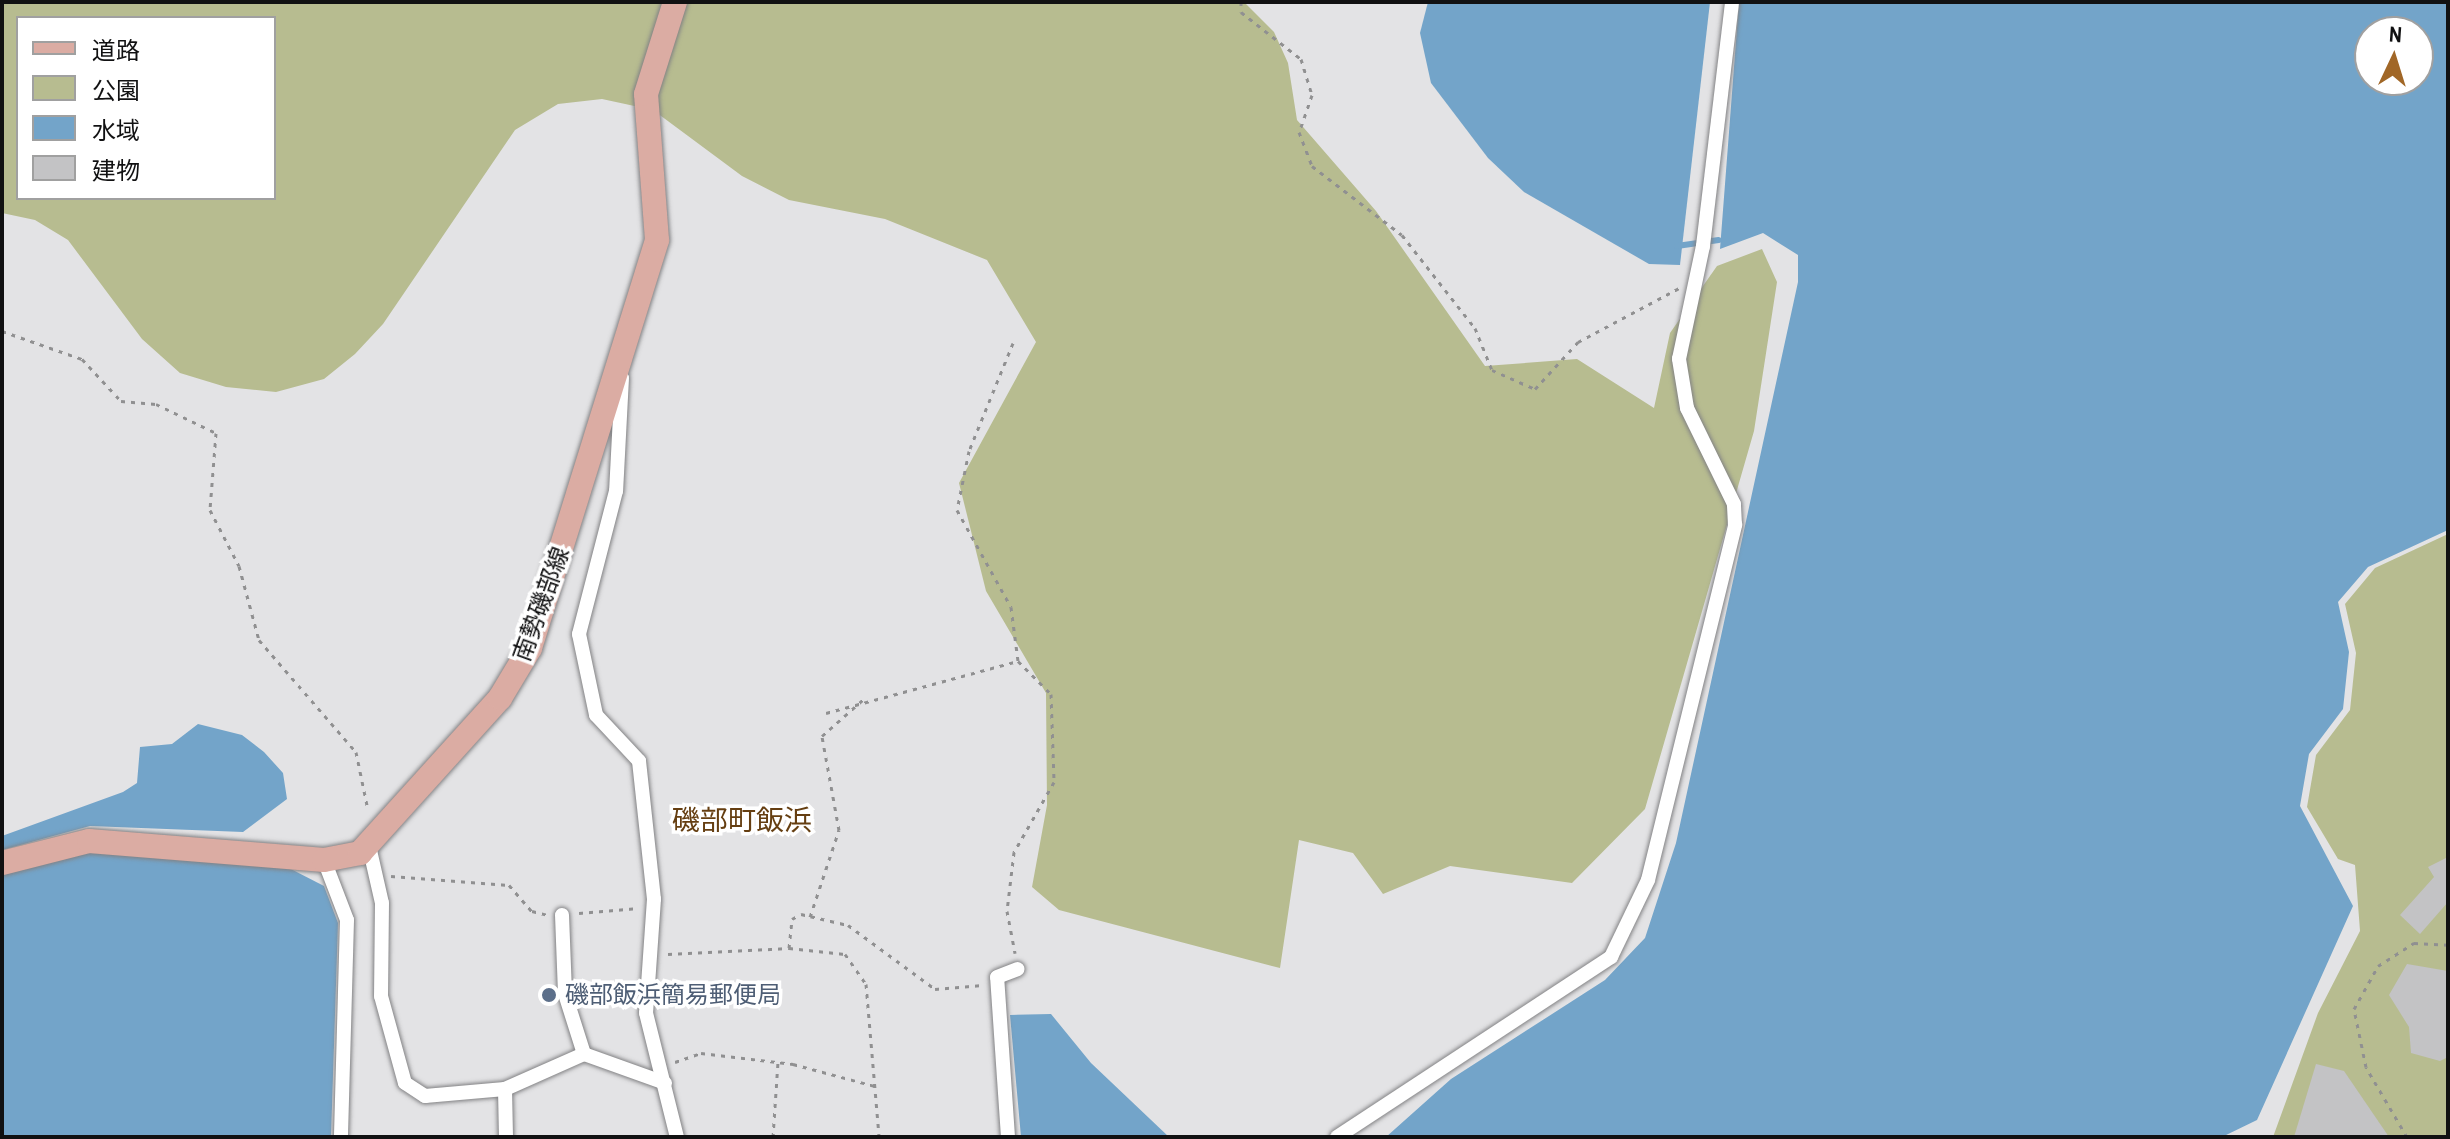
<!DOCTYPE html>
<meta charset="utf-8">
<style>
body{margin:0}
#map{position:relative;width:2450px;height:1139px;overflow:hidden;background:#e3e3e5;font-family:"Archivo Narrow","Noto Sans JP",sans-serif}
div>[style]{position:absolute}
.green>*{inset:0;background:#b7bc90}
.water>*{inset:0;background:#73a4c9}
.stream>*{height:6px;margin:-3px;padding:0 3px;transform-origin:3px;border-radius:3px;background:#73a4c9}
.building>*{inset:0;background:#c3c3c5}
.path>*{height:3px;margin-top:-1.5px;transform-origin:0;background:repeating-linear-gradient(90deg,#909091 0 4px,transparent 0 10px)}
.roads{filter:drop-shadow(0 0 2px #828284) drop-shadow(0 0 2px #828284)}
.minor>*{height:14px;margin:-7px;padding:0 7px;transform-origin:7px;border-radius:7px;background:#fff}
.primary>*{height:24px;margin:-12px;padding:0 12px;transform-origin:12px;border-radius:12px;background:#dbaca3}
.dots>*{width:22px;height:22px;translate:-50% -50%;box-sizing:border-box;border:4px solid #fff;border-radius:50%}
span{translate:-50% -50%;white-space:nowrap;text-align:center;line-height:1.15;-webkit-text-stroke:7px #fff;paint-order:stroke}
.street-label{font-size:24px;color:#111112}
.service-label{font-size:24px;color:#4e5e75}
.left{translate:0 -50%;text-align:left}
.quarter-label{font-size:28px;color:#653e11}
.frame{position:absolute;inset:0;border:4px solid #111112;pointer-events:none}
.legend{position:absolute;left:16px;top:16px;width:260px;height:184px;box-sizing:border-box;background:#fff;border:2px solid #a0a0a0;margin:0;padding:10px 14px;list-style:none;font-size:24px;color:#111112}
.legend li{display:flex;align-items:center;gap:16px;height:40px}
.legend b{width:40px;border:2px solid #a0a0a0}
.north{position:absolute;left:2354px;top:16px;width:80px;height:80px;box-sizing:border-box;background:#fff;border:2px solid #a0a0a0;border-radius:50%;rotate:4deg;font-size:22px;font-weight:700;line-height:32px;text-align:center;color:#111112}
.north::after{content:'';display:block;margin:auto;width:28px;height:36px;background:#a16727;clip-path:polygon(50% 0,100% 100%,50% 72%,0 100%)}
</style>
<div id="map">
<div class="green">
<i style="clip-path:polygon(evenodd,2px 2px,1244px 2px,1274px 32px,1288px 63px,1297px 120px,1376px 211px,1485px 366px,1577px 359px,1654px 408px,1670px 333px,1717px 266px,1762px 249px,1777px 282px,1754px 431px,1645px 809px,1572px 883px,1450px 866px,1383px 894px,1353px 853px,1299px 840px,1280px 968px,1059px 910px,1032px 887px,1047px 805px,1046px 693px,986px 591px,959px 483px,1036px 342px,987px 260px,885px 219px,789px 200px,742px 176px,653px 110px,602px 99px,558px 104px,515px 130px,383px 324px,355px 354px,324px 379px,276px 392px,226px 387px,180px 373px,142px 339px,68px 240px,35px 220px,2px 213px,2px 2px,18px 18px,274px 18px,274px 198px,18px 198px,18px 18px)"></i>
<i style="clip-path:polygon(2448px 534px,2448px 1137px,2273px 1137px,2318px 1013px,2360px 931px,2355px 865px,2338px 859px,2307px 807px,2316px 755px,2350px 710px,2356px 653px,2345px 604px,2375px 568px)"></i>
</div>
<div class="water">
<i style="clip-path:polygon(1428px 2px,1710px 2px,1680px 265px,1649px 264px,1524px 192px,1488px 158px,1431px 83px,1420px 33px)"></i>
<i style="clip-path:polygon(evenodd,1739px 2px,2448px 2px,2448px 530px,2368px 567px,2338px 602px,2349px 652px,2343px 709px,2309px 754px,2300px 806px,2353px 906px,2257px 1120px,2222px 1137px,1386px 1137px,1451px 1079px,1605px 980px,1645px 938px,1676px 843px,1798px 282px,1798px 255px,1763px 233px,1720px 249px,1739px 2px,2370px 32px,2418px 32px,2418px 80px,2370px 80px,2370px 32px)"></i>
<i style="clip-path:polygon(198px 724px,242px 735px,264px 752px,283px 773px,287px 799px,243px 832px,90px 826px,2px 850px,2px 836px,123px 792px,137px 783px,140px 747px,172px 744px)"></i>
<i style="clip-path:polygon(95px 851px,287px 867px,324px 886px,338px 923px,331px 1137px,2px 1137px,2px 875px)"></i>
<i style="clip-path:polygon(1051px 1014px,1091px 1063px,1169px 1137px,1021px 1137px,1010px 1015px)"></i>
</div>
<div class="stream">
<i style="left:1677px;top:246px;width:42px;rotate:-8.1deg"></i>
</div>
<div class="building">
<i style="clip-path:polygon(2448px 857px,2448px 902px,2420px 934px,2400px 915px,2434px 877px,2428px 867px)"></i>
<i style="clip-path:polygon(2407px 964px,2448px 971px,2448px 1057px,2440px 1061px,2411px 1053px,2409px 1027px,2389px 995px)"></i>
<i style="clip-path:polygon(2316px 1064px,2344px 1071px,2389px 1137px,2294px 1137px)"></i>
</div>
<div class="path">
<i style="left:1241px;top:2px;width:10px;rotate:90deg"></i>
<i style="left:1241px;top:12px;width:76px;rotate:38.1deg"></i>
<i style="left:1301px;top:59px;width:38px;rotate:73deg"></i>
<i style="left:1312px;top:95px;width:39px;rotate:109deg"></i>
<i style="left:1299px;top:132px;width:36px;rotate:69deg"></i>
<i style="left:1312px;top:166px;width:113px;rotate:37.5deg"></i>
<i style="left:1402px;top:235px;width:118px;rotate:51.9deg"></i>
<i style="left:1475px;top:328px;width:45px;rotate:68deg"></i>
<i style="left:1492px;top:370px;width:47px;rotate:23.8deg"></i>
<i style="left:1535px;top:389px;width:64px;rotate:-47.5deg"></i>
<i style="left:1578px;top:342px;width:115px;rotate:-28.1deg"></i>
<i style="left:2px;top:331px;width:85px;rotate:19.3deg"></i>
<i style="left:82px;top:359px;width:57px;rotate:47.1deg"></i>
<i style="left:121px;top:401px;width:35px;rotate:5deg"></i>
<i style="left:156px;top:404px;width:67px;rotate:25.8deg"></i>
<i style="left:216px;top:433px;width:77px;rotate:94.5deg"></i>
<i style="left:210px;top:510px;width:63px;rotate:62.6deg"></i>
<i style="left:239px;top:566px;width:77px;rotate:74.9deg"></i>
<i style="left:259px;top:640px;width:148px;rotate:49.1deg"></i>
<i style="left:356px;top:752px;width:59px;rotate:78.3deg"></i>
<i style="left:1013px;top:343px;width:117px;rotate:112.2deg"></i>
<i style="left:969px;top:451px;width:60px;rotate:101.5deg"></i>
<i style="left:957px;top:510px;width:111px;rotate:60.9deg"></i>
<i style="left:1011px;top:607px;width:54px;rotate:82.6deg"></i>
<i style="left:1018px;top:661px;width:47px;rotate:45deg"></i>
<i style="left:1051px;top:694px;width:88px;rotate:88deg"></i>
<i style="left:1054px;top:782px;width:81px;rotate:119.7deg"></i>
<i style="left:1014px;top:852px;width:59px;rotate:96.8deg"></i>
<i style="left:1007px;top:911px;width:43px;rotate:79.2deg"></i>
<i style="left:826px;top:713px;width:199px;rotate:-15.2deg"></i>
<i style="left:391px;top:876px;width:118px;rotate:4.4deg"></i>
<i style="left:509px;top:885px;width:35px;rotate:49deg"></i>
<i style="left:532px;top:911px;width:16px;rotate:14deg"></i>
<i style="left:579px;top:913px;width:60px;rotate:-4.8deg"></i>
<i style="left:810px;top:917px;width:92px;rotate:-71.6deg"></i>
<i style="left:839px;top:830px;width:96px;rotate:-100.3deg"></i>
<i style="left:822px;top:736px;width:57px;rotate:-41.5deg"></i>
<i style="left:789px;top:948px;width:29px;rotate:-84deg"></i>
<i style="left:792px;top:919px;width:10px;rotate:-29deg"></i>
<i style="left:801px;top:914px;width:48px;rotate:13.2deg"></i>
<i style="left:848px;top:925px;width:108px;rotate:36.3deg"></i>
<i style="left:935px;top:989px;width:48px;rotate:-4.8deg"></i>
<i style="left:668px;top:954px;width:121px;rotate:-2.8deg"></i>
<i style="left:789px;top:948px;width:56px;rotate:6.1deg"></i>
<i style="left:845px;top:954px;width:37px;rotate:55deg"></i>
<i style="left:866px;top:984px;width:154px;rotate:85.1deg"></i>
<i style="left:675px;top:1062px;width:28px;rotate:-19deg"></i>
<i style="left:701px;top:1053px;width:93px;rotate:6.8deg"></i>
<i style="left:793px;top:1064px;width:88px;rotate:15.1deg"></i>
<i style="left:773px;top:1137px;width:75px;rotate:-86.2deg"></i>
<i style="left:2407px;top:1137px;width:81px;rotate:-120.4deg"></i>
<i style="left:2366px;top:1067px;width:59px;rotate:-101.7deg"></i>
<i style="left:2354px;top:1009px;width:49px;rotate:-60.8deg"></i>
<i style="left:2378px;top:966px;width:43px;rotate:-32.6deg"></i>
<i style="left:2414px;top:943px;width:34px;rotate:3deg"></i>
</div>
<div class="roads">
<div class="minor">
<i style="left:622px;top:378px;width:113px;rotate:93deg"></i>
<i style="left:616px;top:491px;width:148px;rotate:104.5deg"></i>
<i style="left:579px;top:634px;width:83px;rotate:78.1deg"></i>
<i style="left:596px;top:715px;width:63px;rotate:46.9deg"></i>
<i style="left:639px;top:761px;width:139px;rotate:83.8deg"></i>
<i style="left:654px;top:899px;width:114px;rotate:94deg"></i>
<i style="left:646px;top:1013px;width:128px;rotate:76deg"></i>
<i style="left:369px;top:846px;width:58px;rotate:77.2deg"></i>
<i style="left:382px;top:903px;width:93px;rotate:90.6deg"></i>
<i style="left:381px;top:996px;width:90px;rotate:74.6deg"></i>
<i style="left:405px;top:1083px;width:24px;rotate:33deg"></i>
<i style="left:425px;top:1096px;width:80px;rotate:-5deg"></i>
<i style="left:505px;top:1089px;width:86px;rotate:-23.9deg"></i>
<i style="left:584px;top:1054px;width:86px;rotate:19.7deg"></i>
<i style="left:324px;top:860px;width:64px;rotate:69deg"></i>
<i style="left:347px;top:920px;width:217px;rotate:91.6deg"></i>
<i style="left:562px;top:915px;width:79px;rotate:87.8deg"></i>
<i style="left:565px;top:994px;width:63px;rotate:72.4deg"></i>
<i style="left:505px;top:1089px;width:48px;rotate:88.8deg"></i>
<i style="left:1008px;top:1137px;width:160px;rotate:-93.9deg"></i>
<i style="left:997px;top:977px;width:22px;rotate:-21deg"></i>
<i style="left:1337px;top:1137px;width:328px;rotate:-33.3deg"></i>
<i style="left:1611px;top:957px;width:85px;rotate:-64.3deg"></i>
<i style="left:1648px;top:880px;width:366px;rotate:-76.2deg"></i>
<i style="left:1735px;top:525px;width:21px;rotate:-93deg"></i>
<i style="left:1734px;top:504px;width:107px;rotate:-116.1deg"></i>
<i style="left:1687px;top:408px;width:50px;rotate:-99.3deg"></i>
<i style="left:1679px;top:359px;width:116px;rotate:-78deg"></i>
<i style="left:1703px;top:246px;width:246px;rotate:-83.2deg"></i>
</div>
<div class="primary">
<i style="left:2px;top:863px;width:90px;rotate:-14.2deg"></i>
<i style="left:89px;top:841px;width:236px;rotate:4.6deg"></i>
<i style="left:324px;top:860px;width:37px;rotate:-11deg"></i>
<i style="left:360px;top:853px;width:209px;rotate:-47.9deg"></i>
<i style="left:500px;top:698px;width:58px;rotate:-59deg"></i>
<i style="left:530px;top:648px;width:427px;rotate:-72.7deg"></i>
<i style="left:657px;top:240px;width:146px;rotate:-94.3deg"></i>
<i style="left:646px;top:94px;width:96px;rotate:-72.5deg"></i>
</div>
</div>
<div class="dots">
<i style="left:549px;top:995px;background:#5c6f8a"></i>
</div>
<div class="street-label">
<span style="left:541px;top:604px;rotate:-70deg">南勢磯部線</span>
</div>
<div class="service-label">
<span class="left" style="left:565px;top:995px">磯部飯浜簡易郵便局</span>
</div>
<div class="quarter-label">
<span style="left:742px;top:820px">磯部町飯浜</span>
</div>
<div class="frame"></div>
<ul class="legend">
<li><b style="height:10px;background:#dbaca3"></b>道路</li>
<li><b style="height:22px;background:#b7bc90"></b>公園</li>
<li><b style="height:22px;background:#73a4c9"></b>水域</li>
<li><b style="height:22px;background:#c3c3c5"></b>建物</li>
</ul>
<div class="north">N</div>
</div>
